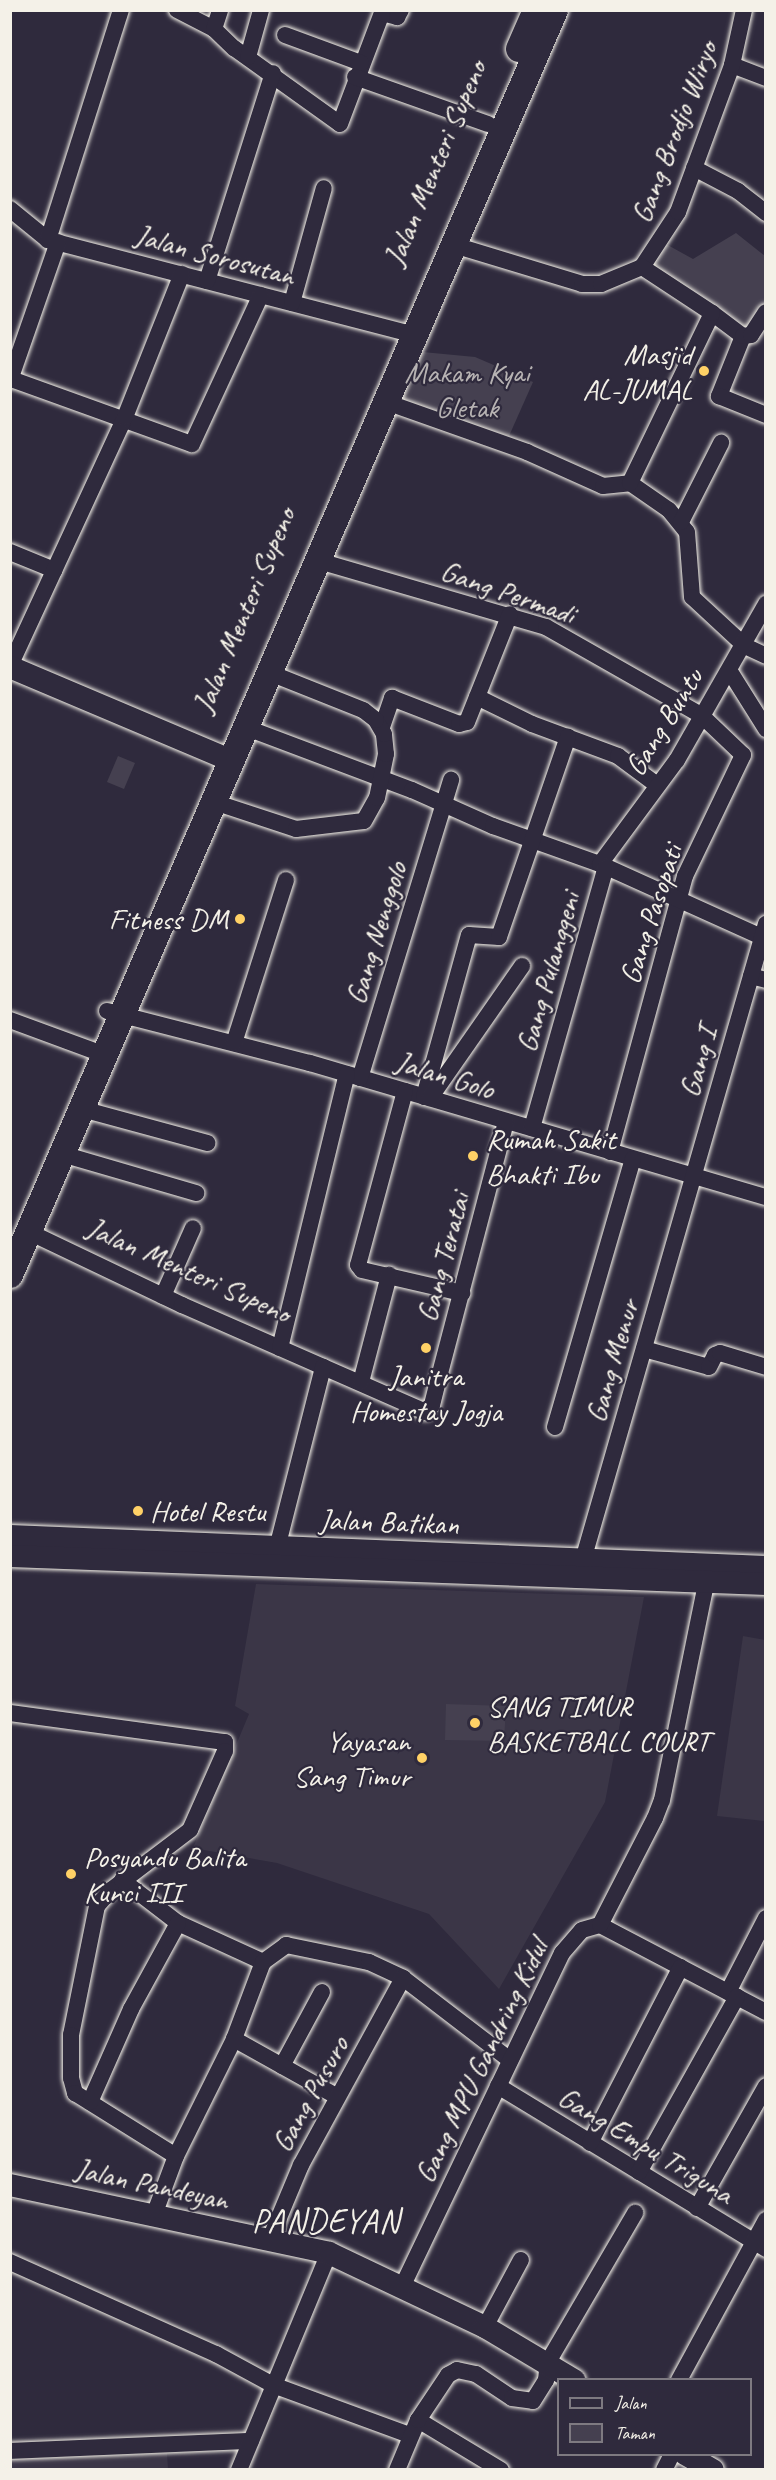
<!DOCTYPE html>
<style>
body{margin:0}
#map{position:relative;width:776px;height:2480px;overflow:hidden;background:#2f2a3d;font-family:Caveat,sans-serif}
div>[style]{position:absolute}
.built>*{inset:0;background:#3b3647}
.green>*{inset:0;background:#454050}
.roads{filter:drop-shadow(0 0 2px #f4f1e8) drop-shadow(0 0 2px #f4f1e8)}
.street>*{height:16px;margin:-8px;padding:0 8px;transform-origin:8px;border-radius:8px;background:#2f2a3d}
.secondary>*{height:22px;margin:-11px;padding:0 11px;transform-origin:11px;border-radius:11px;background:#2f2a3d}
.primary>*{height:26px;margin:-13px;padding:0 13px;transform-origin:13px;border-radius:13px;background:#2f2a3d}
.dots>*{width:16px;height:16px;translate:-50% -50%;box-sizing:border-box;border:3px solid #2f2a3d;border-radius:50%}
span{translate:-50% -50%;white-space:nowrap;text-align:center;line-height:1.15;-webkit-text-stroke:4.5px #2f2a3d;paint-order:stroke}
.street-label{font-size:30px;color:#f4f1e8}
.poi-label{font-size:30px;color:#f4f1e8}
.right{translate:-100% -50%;text-align:right}
.left{translate:0 -50%;text-align:left}
.park-label{font-size:30px;color:#b7b3b3}
.quarter-label{font-size:33px;color:#f4f1e8;letter-spacing:1.5px}
.frame{position:absolute;inset:0;border:12px solid #f4f1e8;pointer-events:none}
.legend{position:absolute;left:557px;top:2378px;width:195px;height:78px;box-sizing:border-box;background:#2f2a3d;border:2px solid #7e7a81;margin:0;padding:8px 10px;list-style:none;font-size:18px;color:#f4f1e8}
.legend li{display:flex;align-items:center;gap:12px;height:30px}
.legend b{width:30px;border:2px solid #7e7a81}
</style>
<div id="map">
<div class="built">
<i style="clip-path:polygon(256px 1584px,644px 1597px,605px 1802px,499px 1989px,429px 1914px,277px 1863px,193px 1848px,249px 1714px,235px 1706px)"></i>
<i style="clip-path:polygon(743px 1636px,765px 1640px,765px 1821px,717px 1816px)"></i>
<i style="clip-path:polygon(167px 2453px,168px 2469px,11px 2469px,10px 2459px)"></i>
</div>
<div class="green">
<i style="clip-path:polygon(736px 233px,765px 256px,765px 309px,750px 332px,649px 266px,664px 243px,693px 259px)"></i>
<i style="clip-path:polygon(412px 351px,475px 357px,533px 382px,509px 436px,392px 400px)"></i>
<i style="clip-path:polygon(118px 756px,135px 763px,124px 789px,107px 782px)"></i>
<i style="clip-path:polygon(446px 1704px,506px 1706px,504px 1741px,445px 1740px)"></i>
</div>
<div class="roads">
<div class="street">
<i style="left:177px;top:10px;width:42px;rotate:27.2deg"></i>
<i style="left:214px;top:29px;width:28px;rotate:44deg"></i>
<i style="left:234px;top:48px;width:130px;rotate:35.6deg"></i>
<i style="left:340px;top:124px;width:119px;rotate:-69.3deg"></i>
<i style="left:382px;top:13px;width:16px;rotate:15deg"></i>
<i style="left:397px;top:17px;width:8px;rotate:-60deg"></i>
<i style="left:214px;top:29px;width:20px;rotate:-72deg"></i>
<i style="left:285px;top:35px;width:81px;rotate:20.2deg"></i>
<i style="left:248px;top:57px;width:49px;rotate:-74.5deg"></i>
<i style="left:732px;top:65px;width:36px;rotate:21deg"></i>
<i style="left:355px;top:77px;width:141px;rotate:19.5deg"></i>
<i style="left:694px;top:168px;width:50px;rotate:27.6deg"></i>
<i style="left:738px;top:191px;width:36px;rotate:38deg"></i>
<i style="left:10px;top:209px;width:49px;rotate:39.2deg"></i>
<i style="left:48px;top:240px;width:379px;rotate:14.5deg"></i>
<i style="left:48px;top:240px;width:241px;rotate:-72.4deg"></i>
<i style="left:454px;top:245px;width:134px;rotate:16.9deg"></i>
<i style="left:582px;top:284px;width:19px"></i>
<i style="left:601px;top:284px;width:44px;rotate:-22.5deg"></i>
<i style="left:642px;top:267px;width:66px;rotate:-56.8deg"></i>
<i style="left:678px;top:212px;width:157px;rotate:-69.8deg"></i>
<i style="left:732px;top:65px;width:56px;rotate:-77.7deg"></i>
<i style="left:207px;top:281px;width:218px;rotate:-72.4deg"></i>
<i style="left:292px;top:303px;width:119px;rotate:-74.5deg"></i>
<i style="left:712px;top:313px;width:39px;rotate:37deg"></i>
<i style="left:743px;top:336px;width:65px;rotate:111.8deg"></i>
<i style="left:719px;top:396px;width:51px;rotate:22deg"></i>
<i style="left:743px;top:336px;width:8px;rotate:-7deg"></i>
<i style="left:751px;top:335px;width:27px;rotate:-57deg"></i>
<i style="left:11px;top:379px;width:192px;rotate:19.8deg"></i>
<i style="left:192px;top:444px;width:164px;rotate:-65.2deg"></i>
<i style="left:10px;top:380px;width:146px;rotate:-70.8deg"></i>
<i style="left:386px;top:402px;width:150px;rotate:19.5deg"></i>
<i style="left:527px;top:452px;width:83px;rotate:24.1deg"></i>
<i style="left:603px;top:486px;width:27px;rotate:-6deg"></i>
<i style="left:630px;top:483px;width:47px;rotate:34.7deg"></i>
<i style="left:669px;top:510px;width:28px;rotate:51deg"></i>
<i style="left:687px;top:532px;width:65px;rotate:85.6deg"></i>
<i style="left:692px;top:597px;width:72px;rotate:42.8deg"></i>
<i style="left:745px;top:646px;width:23px;rotate:25deg"></i>
<i style="left:630px;top:483px;width:189px;rotate:-64.2deg"></i>
<i style="left:712px;top:313px;width:84px;rotate:-146.7deg"></i>
<i style="left:681px;top:522px;width:89px;rotate:-63.1deg"></i>
<i style="left:10px;top:552px;width:48px;rotate:22.2deg"></i>
<i style="left:319px;top:561px;width:236px;rotate:16.2deg"></i>
<i style="left:546px;top:627px;width:178px;rotate:29.6deg"></i>
<i style="left:701px;top:715px;width:58px;rotate:43.6deg"></i>
<i style="left:743px;top:755px;width:134px;rotate:115.6deg"></i>
<i style="left:685px;top:876px;width:286px;rotate:105.2deg"></i>
<i style="left:10px;top:666px;width:274px;rotate:-65.2deg"></i>
<i style="left:125px;top:417px;width:154px;rotate:-68.3deg"></i>
<i style="left:729px;top:670px;width:70px;rotate:57.9deg"></i>
<i style="left:477px;top:697px;width:61px;rotate:26.1deg"></i>
<i style="left:532px;top:724px;width:92px;rotate:20.4deg"></i>
<i style="left:618px;top:756px;width:49px;rotate:36.6deg"></i>
<i style="left:382px;top:727px;width:31px;rotate:-71deg"></i>
<i style="left:392px;top:698px;width:72px;rotate:21.2deg"></i>
<i style="left:459px;top:724px;width:8px;rotate:-14deg"></i>
<i style="left:467px;top:722px;width:116px;rotate:-68.3deg"></i>
<i style="left:247px;top:728px;width:176px;rotate:20.6deg"></i>
<i style="left:412px;top:790px;width:89px;rotate:24deg"></i>
<i style="left:493px;top:826px;width:114px;rotate:19.6deg"></i>
<i style="left:600px;top:864px;width:178px;rotate:24.3deg"></i>
<i style="left:214px;top:802px;width:86px;rotate:18.2deg"></i>
<i style="left:296px;top:829px;width:68px;rotate:-6.7deg"></i>
<i style="left:364px;top:821px;width:26px;rotate:-61deg"></i>
<i style="left:377px;top:798px;width:45px;rotate:-78.4deg"></i>
<i style="left:386px;top:754px;width:20px;rotate:-96deg"></i>
<i style="left:384px;top:734px;width:16px;rotate:-120deg"></i>
<i style="left:376px;top:720px;width:16px;rotate:-142deg"></i>
<i style="left:363px;top:710px;width:100px;rotate:-158.3deg"></i>
<i style="left:600px;top:864px;width:129px;rotate:-53.5deg"></i>
<i style="left:677px;top:760px;width:180px;rotate:-60.3deg"></i>
<i style="left:751px;top:976px;width:16px;rotate:15deg"></i>
<i style="left:107px;top:1011px;width:210px;rotate:14.4deg"></i>
<i style="left:310px;top:1063px;width:475px;rotate:16.4deg"></i>
<i style="left:10px;top:1020px;width:101px;rotate:20.2deg"></i>
<i style="left:234px;top:1043px;width:171px;rotate:-72.3deg"></i>
<i style="left:360px;top:1078px;width:312px;rotate:-73deg"></i>
<i style="left:405px;top:1091px;width:180px;rotate:105.1deg"></i>
<i style="left:358px;top:1265px;width:6px;rotate:51deg"></i>
<i style="left:362px;top:1270px;width:103px;rotate:13deg"></i>
<i style="left:424px;top:1097px;width:168px;rotate:-74.5deg"></i>
<i style="left:469px;top:935px;width:30px;rotate:4deg"></i>
<i style="left:499px;top:937px;width:212px;rotate:-71deg"></i>
<i style="left:430px;top:1098px;width:161px;rotate:-55.1deg"></i>
<i style="left:82px;top:1109px;width:130px;rotate:15.2deg"></i>
<i style="left:532px;top:1128px;width:271px;rotate:-74.2deg"></i>
<i style="left:62px;top:1154px;width:140px;rotate:16.2deg"></i>
<i style="left:29px;top:1232px;width:170px;rotate:25.5deg"></i>
<i style="left:182px;top:1305px;width:266px;rotate:23.7deg"></i>
<i style="left:426px;top:1412px;width:9px;rotate:-49deg"></i>
<i style="left:432px;top:1405px;width:25px;rotate:-76deg"></i>
<i style="left:438px;top:1381px;width:268px;rotate:-75.3deg"></i>
<i style="left:163px;top:1296px;width:74px;rotate:-66.2deg"></i>
<i style="left:280px;top:1348px;width:282px;rotate:-76.3deg"></i>
<i style="left:644px;top:1349px;width:67px;rotate:15.5deg"></i>
<i style="left:709px;top:1367px;width:13px;rotate:-63deg"></i>
<i style="left:715px;top:1355px;width:5px;rotate:-22deg"></i>
<i style="left:720px;top:1353px;width:48px;rotate:16.9deg"></i>
<i style="left:361px;top:1382px;width:111px;rotate:-75.3deg"></i>
<i style="left:555px;top:1427px;width:279px;rotate:-73.8deg"></i>
<i style="left:277px;top:1548px;width:187px;rotate:-75.7deg"></i>
<i style="left:583px;top:1560px;width:662px;rotate:-73.95deg"></i>
<i style="left:10px;top:1713px;width:217px;rotate:7.7deg"></i>
<i style="left:225px;top:1742px;width:9px;rotate:90deg"></i>
<i style="left:225px;top:1751px;width:86px;rotate:113.9deg"></i>
<i style="left:190px;top:1830px;width:99px;rotate:142.8deg"></i>
<i style="left:111px;top:1890px;width:21px;rotate:131deg"></i>
<i style="left:97px;top:1906px;width:132px;rotate:101.4deg"></i>
<i style="left:71px;top:2035px;width:43px;rotate:90deg"></i>
<i style="left:71px;top:2078px;width:16px;rotate:75deg"></i>
<i style="left:75px;top:2093px;width:119px;rotate:32deg"></i>
<i style="left:122px;top:1880px;width:71px;rotate:37.5deg"></i>
<i style="left:178px;top:1923px;width:94px;rotate:24.6deg"></i>
<i style="left:600px;top:1925px;width:187px;rotate:27.7deg"></i>
<i style="left:728px;top:1992px;width:83px;rotate:-62.8deg"></i>
<i style="left:282px;top:2066px;width:84px;rotate:-61.6deg"></i>
<i style="left:498px;top:2086px;width:314px;rotate:31.3deg"></i>
<i style="left:336px;top:2096px;width:117px;rotate:-150.8deg"></i>
<i style="left:234px;top:2039px;width:82px;rotate:-69.4deg"></i>
<i style="left:263px;top:1962px;width:29px;rotate:-36deg"></i>
<i style="left:286px;top:1945px;width:85px;rotate:11.6deg"></i>
<i style="left:369px;top:1962px;width:38px;rotate:25deg"></i>
<i style="left:403px;top:1978px;width:135px;rotate:37.5deg"></i>
<i style="left:90px;top:2102px;width:102px;rotate:-66.2deg"></i>
<i style="left:131px;top:2009px;width:98px;rotate:-61.3deg"></i>
<i style="left:590px;top:2143px;width:198px;rotate:-62.7deg"></i>
<i style="left:639px;top:2172px;width:201px;rotate:-60.8deg"></i>
<i style="left:697px;top:2208px;width:140px;rotate:-60.5deg"></i>
<i style="left:154px;top:2215px;width:63px;rotate:-69.6deg"></i>
<i style="left:176px;top:2156px;width:131px;rotate:-63.6deg"></i>
<i style="left:270px;top:2239px;width:80px;rotate:-67.3deg"></i>
<i style="left:301px;top:2165px;width:213px;rotate:-61.4deg"></i>
<i style="left:10px;top:2262px;width:226px;rotate:24.1deg"></i>
<i style="left:216px;top:2354px;width:65px;rotate:28.5deg"></i>
<i style="left:273px;top:2385px;width:146px;rotate:20.1deg"></i>
<i style="left:402px;top:2287px;width:370px;rotate:-64.4deg"></i>
<i style="left:562px;top:1953px;width:30px;rotate:-49deg"></i>
<i style="left:582px;top:1930px;width:19px;rotate:-16deg"></i>
<i style="left:600px;top:1925px;width:120px;rotate:-62.8deg"></i>
<i style="left:655px;top:1818px;width:19px;rotate:-69deg"></i>
<i style="left:662px;top:1800px;width:235px;rotate:-78.5deg"></i>
<i style="left:485px;top:2327px;width:76px;rotate:-61.8deg"></i>
<i style="left:679px;top:2380px;width:182px;rotate:-61.5deg"></i>
<i style="left:418px;top:2420px;width:97px;rotate:31.1deg"></i>
<i style="left:10px;top:2451px;width:241px;rotate:-2.4deg"></i>
<i style="left:239px;top:2470px;width:235px;rotate:-67.5deg"></i>
<i style="left:397px;top:2470px;width:54px;rotate:-67.2deg"></i>
<i style="left:418px;top:2420px;width:54px;rotate:-56.3deg"></i>
<i style="left:448px;top:2375px;width:10px;rotate:-29deg"></i>
<i style="left:457px;top:2370px;width:19px;rotate:12deg"></i>
<i style="left:476px;top:2374px;width:43px;rotate:33.7deg"></i>
<i style="left:512px;top:2398px;width:21px;rotate:8deg"></i>
<i style="left:533px;top:2401px;width:25px;rotate:-58deg"></i>
<i style="left:546px;top:2380px;width:18px;rotate:-84deg"></i>
<i style="left:548px;top:2362px;width:173px;rotate:-59.7deg"></i>
<i style="left:664px;top:2470px;width:18px;rotate:-63deg"></i>
</div>
<div class="secondary">
<i style="left:10px;top:667px;width:241px;rotate:22.9deg"></i>
<i style="left:10px;top:1536px;width:757px;rotate:2.35deg"></i>
<i style="left:10px;top:1556px;width:757px;rotate:2.12deg"></i>
<i style="left:10px;top:2185px;width:326px;rotate:12deg"></i>
<i style="left:329px;top:2253px;width:173px;rotate:25.4deg"></i>
<i style="left:485px;top:2327px;width:104px;rotate:30.8deg"></i>
<i style="left:685px;top:2454px;width:32px;rotate:30deg"></i>
</div>
<div class="primary">
<i style="left:519px;top:49px;width:43px;rotate:-66.4deg"></i>
<i style="left:10px;top:1275px;width:1377px;rotate:-66.69deg"></i>
</div>
</div>
<div class="dots">
<i style="left:704px;top:371px;background:#ffd166"></i>
<i style="left:240px;top:919px;background:#ffd166"></i>
<i style="left:473px;top:1156px;background:#ffd166"></i>
<i style="left:426px;top:1348px;background:#ffd166"></i>
<i style="left:138px;top:1511px;background:#ffd166"></i>
<i style="left:475px;top:1723px;background:#ffd166"></i>
<i style="left:422px;top:1758px;background:#ffd166"></i>
<i style="left:71px;top:1874px;background:#ffd166"></i>
</div>
<div class="street-label">
<span style="left:674px;top:132px;rotate:-69deg">Gang Brodjo Wiryo</span>
<span style="left:435px;top:163px;rotate:-67deg">Jalan Menteri Supeno</span>
<span style="left:215px;top:255px;rotate:15deg">Jalan Sorosutan</span>
<span style="left:508px;top:592px;rotate:19deg">Gang Permadi</span>
<span style="left:244px;top:610px;rotate:-67deg">Jalan Menteri Supeno</span>
<span style="left:664px;top:722px;rotate:-58deg">Gang Buntu</span>
<span style="left:651px;top:914px;rotate:-72deg">Gang Pasopati</span>
<span style="left:376px;top:933px;rotate:-73deg">Gang Nenggolo</span>
<span style="left:548px;top:972px;rotate:-74deg">Gang Pulanggeni</span>
<span style="left:698px;top:1062px;rotate:-74deg">Gang I</span>
<span style="left:445px;top:1075px;rotate:17deg">Jalan Golo</span>
<span style="left:443px;top:1257px;rotate:-75deg">Gang Teratai</span>
<span style="left:189px;top:1270px;rotate:24deg">Jalan Menteri Supeno</span>
<span style="left:612px;top:1361px;rotate:-74deg">Gang Menur</span>
<span style="left:389px;top:1522px;rotate:2deg">Jalan Batikan</span>
<span style="left:481px;top:2061px;rotate:-64deg">Gang MPU Gandring Kidul</span>
<span style="left:310px;top:2094px;rotate:-61deg">Gang Pusuro</span>
<span style="left:646px;top:2145px;rotate:31deg">Gang Empu Triguna</span>
<span style="left:152px;top:2184px;rotate:12deg">Jalan Pandeyan</span>
</div>
<div class="poi-label">
<span class="right" style="left:692px;top:371px">Masjid<br>AL-JUMAL</span>
<span class="right" style="left:228px;top:919px">Fitness DM</span>
<span class="left" style="left:486px;top:1156px">Rumah Sakit<br>Bhakti Ibu</span>
<span style="left:426px;top:1393px">Janitra<br>Homestay Jogja</span>
<span class="left" style="left:150px;top:1511px">Hotel Restu</span>
<span class="left" style="left:487px;top:1723px">SANG TIMUR<br>BASKETBALL COURT</span>
<span class="right" style="left:410px;top:1758px">Yayasan<br>Sang Timur</span>
<span class="left" style="left:84px;top:1874px">Posyandu Balita<br>Kunci III</span>
</div>
<div class="park-label">
<span style="left:467px;top:389px">Makam Kyai<br>Gletak</span>
</div>
<div class="quarter-label">
<span style="left:326px;top:2222px">PANDEYAN</span>
</div>
<div class="frame"></div>
<ul class="legend">
<li><b style="height:8px;background:#2f2a3d"></b>Jalan</li>
<li><b style="height:16px;background:#454050"></b>Taman</li>
</ul>
</div>
